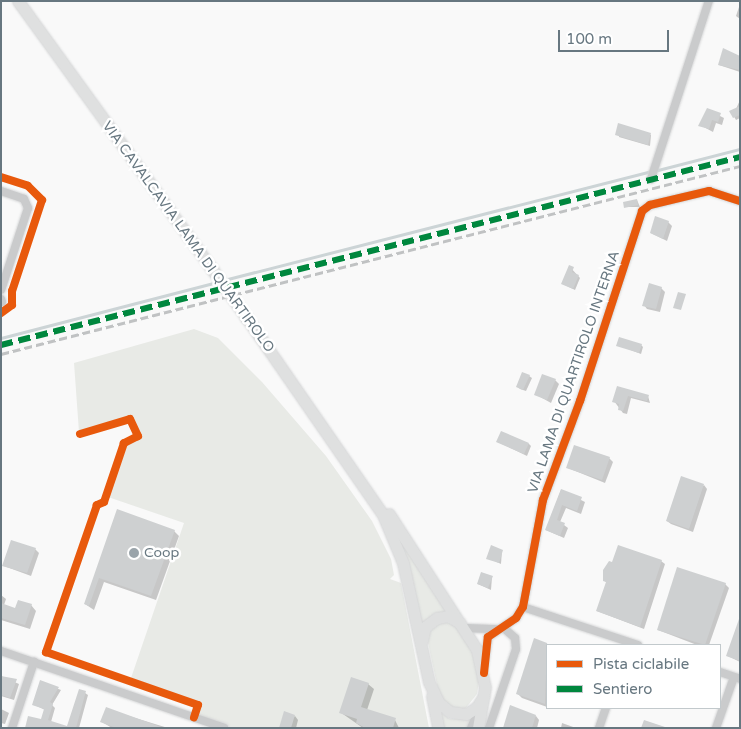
<!DOCTYPE html>
<style>
body{margin:0}
#map{position:relative;width:741px;height:729px;overflow:hidden;background:#f9f9f9;font-family:"Varela Round",sans-serif}
div>[style]{position:absolute}
.green>*{inset:0;background:#e8eae6}
.shadow>*{inset:0;background:#0003}
.stream>*{height:2.5px;margin:-1.25px;padding:0 1.25px;transform-origin:1.25px;border-radius:1.25px;background:#ccd4d6}
.building>*{inset:0;background:#ced0d1}
.roads{filter:drop-shadow(0 0 1px #d4d5d6) drop-shadow(0 0 1px #d4d5d6)}
.minor>*{height:8px;margin:-4px;padding:0 4px;transform-origin:4px;border-radius:4px;background:#cacbcc}
.primary>*{height:11px;margin:-5.5px;padding:0 5.5px;transform-origin:5.5px;border-radius:5.5px;background:#dfe0e0}
.rail>*{height:2.5px;margin-top:-1.25px;transform-origin:0;background:repeating-linear-gradient(90deg,#c0c2c3 0 8px,transparent 0 12px)}
.bridges{filter:drop-shadow(0 0 1px #d4d5d6) drop-shadow(0 0 1px #d4d5d6)}
.primary-bridge>*{height:11px;margin:-5.5px;padding:0 5.5px;transform-origin:5.5px;border-radius:5.5px;background:#dfe0e0}
.quiet>*{height:6px;margin-top:-3px;transform-origin:0;background:repeating-linear-gradient(90deg,#00873e 0 12px,transparent 0 18px)}
.cycleway>*{height:8px;margin:-4px;padding:0 4px;transform-origin:4px;border-radius:4px;background:#e8590c}
.dots>*{width:14px;height:14px;translate:-50% -50%;box-sizing:border-box;border:2px solid #fff;border-radius:50%}
span{translate:-50% -50%;white-space:nowrap;text-align:center;line-height:1.15;-webkit-text-stroke:5px #fff;paint-order:stroke}
.street-label{font-size:14px;color:#677780}
.poi-label{font-size:14px;color:#677780}
.left{translate:0 -50%;text-align:left}
.frame{position:absolute;inset:0;border:2px solid #677780;pointer-events:none}
.legend{position:absolute;left:546px;top:644px;width:175px;height:65px;box-sizing:border-box;background:#fff;border:1px solid #c2c9cc;margin:0;padding:6px 9px;list-style:none;font-size:15px;color:#677780}
.legend li{display:flex;align-items:center;gap:10px;height:25px}
.legend b{width:25px;border:1px solid #c2c9cc}
.scale{position:absolute;left:558px;top:30px;width:111px;height:22px;box-sizing:border-box;border:2px solid #677780;border-top:0;padding-left:6px;font-size:15px;line-height:18px;white-space:nowrap;color:#677780;-webkit-text-stroke:4px #fff;paint-order:stroke}
</style>
<div id="map">
<div class="green">
<i style="clip-path:polygon(194px 329px,218px 338px,262px 382px,326px 456px,372px 521px,391px 559px,394px 575px,390px 579px,401px 583px,429px 728px,232px 728px,198px 716px,202px 703px,131px 678px,184px 523px,108px 497px,125px 445px,141px 437px,131px 416px,79px 432px,74px 363px)"></i>
<i style="clip-path:polygon(403px 539px,449px 612px,421px 627px,400px 541px)"></i>
<i style="clip-path:polygon(445px 622px,455px 625px,472px 651px,479px 681px,477px 694px,465px 709px,450px 708px,439px 694px,428px 643px,429px 633px,436px 625px)"></i>
<i style="clip-path:polygon(439px 711px,450px 719px,471px 719px,467px 728px,441px 728px)"></i>
</div>
<div class="shadow">
<i style="clip-path:polygon(740px 4px,740px 19px,736px 16px)"></i>
<i style="clip-path:polygon(740px 56px,740px 72px,719px 65px)"></i>
<i style="clip-path:polygon(740px 100px,740px 118px,736px 120px,731px 111px,736px 109px)"></i>
<i style="clip-path:polygon(708px 110px,724px 118px,722px 125px,716px 123px,713px 132px,700px 125px)"></i>
<i style="clip-path:polygon(619px 125px,651px 135px,650px 146px,619px 137px)"></i>
<i style="clip-path:polygon(637px 200px,640px 207px,625px 207px)"></i>
<i style="clip-path:polygon(668px 222px,672px 226px,667px 241px,651px 233px)"></i>
<i style="clip-path:polygon(570px 267px,580px 278px,575px 290px,563px 284px)"></i>
<i style="clip-path:polygon(661px 288px,665px 292px,660px 312px,647px 309px,644px 305px)"></i>
<i style="clip-path:polygon(618px 345px,641px 345px,643px 347px,641px 354px)"></i>
<i style="clip-path:polygon(529px 376px,532px 378px,526px 391px,520px 389px,517px 386px)"></i>
<i style="clip-path:polygon(555px 380px,559px 384px,551px 403px,535px 394px)"></i>
<i style="clip-path:polygon(618px 387px,648px 396px,650px 403px,631px 398px,627px 414px,623px 413px,614px 401px)"></i>
<i style="clip-path:polygon(500px 443px,529px 444px,531px 446px,527px 456px)"></i>
<i style="clip-path:polygon(609px 458px,613px 462px,605px 483px,568px 468px)"></i>
<i style="clip-path:polygon(704px 485px,707px 489px,693px 532px,671px 524px,667px 521px)"></i>
<i style="clip-path:polygon(561px 490px,585px 502px,581px 514px,566px 508px,560px 522px,568px 528px,564px 538px,546px 530px)"></i>
<i style="clip-path:polygon(118px 511px,174px 531px,179px 536px,156px 600px,104px 582px,94px 610px,85px 604px)"></i>
<i style="clip-path:polygon(35px 549px,39px 553px,31px 576px,4px 566px)"></i>
<i style="clip-path:polygon(502px 551px,501px 564px,488px 558px)"></i>
<i style="clip-path:polygon(661px 561px,665px 564px,644px 629px,597px 611px,607px 583px,604px 580px)"></i>
<i style="clip-path:polygon(492px 577px,491px 590px,478px 584px)"></i>
<i style="clip-path:polygon(725px 584px,729px 588px,709px 645px,697px 645px,658px 630px)"></i>
<i style="clip-path:polygon(1px 595px,6px 599px,4px 605px,16px 610px,31px 605px,36px 611px,30px 629px,1px 620px)"></i>
<i style="clip-path:polygon(740px 631px,740px 662px,728px 656px)"></i>
<i style="clip-path:polygon(535px 640px,551px 645px,547px 645px,547px 707px,522px 698px,517px 693px)"></i>
<i style="clip-path:polygon(1px 676px,19px 684px,14px 700px,1px 696px)"></i>
<i style="clip-path:polygon(41px 682px,61px 690px,52px 705px,55px 708px,51px 722px,67px 727px,85px 693px,88px 695px,79px 728px,26px 728px,41px 721px,45px 710px,33px 704px)"></i>
<i style="clip-path:polygon(368px 684px,374px 689px,367px 710px,395px 720px,399px 728px,363px 728px,340px 712px)"></i>
<i style="clip-path:polygon(1px 709px,9px 713px,5px 724px,1px 723px)"></i>
<i style="clip-path:polygon(106px 709px,168px 728px,112px 728px,102px 722px)"></i>
<i style="clip-path:polygon(295px 716px,298px 720px,296px 728px,280px 728px)"></i>
<i style="clip-path:polygon(536px 716px,539px 720px,537px 728px,504px 728px)"></i>
<i style="clip-path:polygon(562px 723px,576px 728px,561px 728px)"></i>
</div>
<div class="stream">
<i style="left:658px;top:170px;width:85px;rotate:-14.4deg"></i>
<i style="left:224px;top:280px;width:439px;rotate:-14.3deg"></i>
<i style="left:1px;top:338px;width:223px;rotate:-14.5deg"></i>
</div>
<div class="building">
<i style="clip-path:polygon(723px 48px,740px 56px,740px 70px,718px 65px)"></i>
<i style="clip-path:polygon(740px 106px,740px 115px,733px 118px,729px 111px)"></i>
<i style="clip-path:polygon(707px 108px,721px 113px,718px 122px,712px 120px,709px 129px,698px 126px)"></i>
<i style="clip-path:polygon(618px 123px,651px 133px,648px 145px,615px 135px)"></i>
<i style="clip-path:polygon(637px 199px,638px 205px,624px 208px,623px 202px)"></i>
<i style="clip-path:polygon(655px 216px,669px 221px,663px 239px,650px 233px)"></i>
<i style="clip-path:polygon(569px 265px,574px 267px,572px 272px,579px 275px,573px 289px,561px 284px)"></i>
<i style="clip-path:polygon(649px 283px,662px 287px,656px 309px,642px 306px)"></i>
<i style="clip-path:polygon(678px 292px,686px 294px,681px 310px,673px 308px)"></i>
<i style="clip-path:polygon(619px 337px,642px 344px,639px 353px,616px 346px)"></i>
<i style="clip-path:polygon(522px 372px,530px 375px,523px 390px,516px 387px)"></i>
<i style="clip-path:polygon(542px 374px,556px 379px,547px 400px,534px 395px)"></i>
<i style="clip-path:polygon(617px 386px,649px 395px,647px 401px,628px 396px,623px 411px,618px 410px,619px 404px,612px 402px)"></i>
<i style="clip-path:polygon(501px 431px,529px 443px,524px 454px,496px 442px)"></i>
<i style="clip-path:polygon(574px 445px,610px 457px,602px 480px,566px 468px)"></i>
<i style="clip-path:polygon(681px 476px,704px 484px,689px 529px,666px 521px)"></i>
<i style="clip-path:polygon(561px 489px,582px 497px,577px 511px,562px 505px,557px 520px,565px 523px,560px 536px,545px 530px)"></i>
<i style="clip-path:polygon(117px 509px,175px 530px,151px 596px,99px 578px,89px 606px,84px 604px)"></i>
<i style="clip-path:polygon(11px 540px,36px 548px,27px 573px,2px 566px)"></i>
<i style="clip-path:polygon(491px 545px,503px 550px,499px 563px,486px 559px)"></i>
<i style="clip-path:polygon(618px 545px,662px 560px,640px 627px,596px 611px,606px 582px,603px 581px,603px 570px,609px 561px,612px 562px)"></i>
<i style="clip-path:polygon(677px 567px,726px 583px,705px 645px,657px 630px)"></i>
<i style="clip-path:polygon(481px 572px,493px 576px,488px 588px,477px 584px)"></i>
<i style="clip-path:polygon(18px 600px,32px 604px,25px 625px,1px 618px,1px 603px,15px 608px)"></i>
<i style="clip-path:polygon(739px 619px,740px 620px,740px 661px,726px 656px)"></i>
<i style="clip-path:polygon(534px 638px,547px 643px,545px 704px,516px 694px)"></i>
<i style="clip-path:polygon(1px 676px,17px 679px,10px 698px,1px 695px)"></i>
<i style="clip-path:polygon(351px 677px,369px 683px,361px 707px,396px 718px,393px 728px,365px 728px,356px 723px,357px 719px,339px 713px)"></i>
<i style="clip-path:polygon(40px 680px,59px 687px,50px 702px,53px 704px,48px 720px,67px 726px,79px 689px,86px 691px,76px 728px,25px 728px,28px 716px,41px 719px,44px 709px,32px 705px)"></i>
<i style="clip-path:polygon(510px 705px,536px 715px,532px 728px,503px 728px)"></i>
<i style="clip-path:polygon(106px 707px,161px 727px,161px 728px,116px 728px,100px 722px)"></i>
<i style="clip-path:polygon(284px 711px,295px 715px,291px 728px,279px 728px)"></i>
<i style="clip-path:polygon(644px 720px,665px 727px,665px 728px,641px 728px)"></i>
</div>
<div class="roads">
<div class="minor">
<i style="left:651px;top:179px;width:187px;rotate:-72deg"></i>
<i style="left:1px;top:191px;width:24px;rotate:19deg"></i>
<i style="left:24px;top:199px;width:10px;rotate:66deg"></i>
<i style="left:28px;top:208px;width:86px;rotate:108.2deg"></i>
<i style="left:1px;top:299px;width:3px;rotate:72deg"></i>
<i style="left:523px;top:607px;width:121px;rotate:18.3deg"></i>
<i style="left:465px;top:628px;width:33px;rotate:2deg"></i>
<i style="left:1px;top:651px;width:236px;rotate:19deg"></i>
<i style="left:484px;top:667px;width:30px;rotate:-82deg"></i>
<i style="left:488px;top:637px;width:34px;rotate:-34deg"></i>
<i style="left:516px;top:618px;width:13px;rotate:-58deg"></i>
<i style="left:523px;top:607px;width:109px;rotate:-79.4deg"></i>
<i style="left:543px;top:500px;width:106px;rotate:-69.5deg"></i>
<i style="left:580px;top:401px;width:200px;rotate:-71.9deg"></i>
<i style="left:642px;top:211px;width:10px;rotate:-37deg"></i>
<i style="left:650px;top:205px;width:61px;rotate:-13.3deg"></i>
<i style="left:709px;top:191px;width:33px;rotate:18deg"></i>
<i style="left:720px;top:672px;width:21px;rotate:19deg"></i>
<i style="left:12px;top:728px;width:70px;rotate:-71.6deg"></i>
<i style="left:471px;top:728px;width:15px;rotate:-67deg"></i>
<i style="left:489px;top:728px;width:83px;rotate:-71.1deg"></i>
<i style="left:516px;top:649px;width:11px;rotate:-95deg"></i>
<i style="left:515px;top:638px;width:15px;rotate:-138deg"></i>
<i style="left:599px;top:728px;width:21px;rotate:-71deg"></i>
<i style="left:716px;top:728px;width:54px;rotate:-70.6deg"></i>
</div>
<div class="primary">
<i style="left:18px;top:1px;width:331px;rotate:54.1deg"></i>
<i style="left:246px;top:317px;width:241px;rotate:55.3deg"></i>
<i style="left:383px;top:515px;width:52px;rotate:67.4deg"></i>
<i style="left:403px;top:563px;width:122px;rotate:77.7deg"></i>
<i style="left:429px;top:682px;width:23px;rotate:65deg"></i>
<i style="left:439px;top:703px;width:14px;rotate:39deg"></i>
<i style="left:450px;top:712px;width:16px;rotate:7deg"></i>
<i style="left:466px;top:714px;width:13px;rotate:-32deg"></i>
<i style="left:477px;top:707px;width:13px;rotate:-58deg"></i>
<i style="left:389px;top:514px;width:162px;rotate:57.1deg"></i>
<i style="left:477px;top:650px;width:38px;rotate:78deg"></i>
<i style="left:485px;top:687px;width:42px;rotate:99.7deg"></i>
<i style="left:422px;top:640px;width:13px;rotate:-77deg"></i>
<i style="left:425px;top:627px;width:15px;rotate:-37deg"></i>
<i style="left:437px;top:618px;width:11px;rotate:-10deg"></i>
<i style="left:448px;top:616px;width:14px;rotate:30deg"></i>
<i style="left:432px;top:696px;width:33px;rotate:79deg"></i>
</div>
</div>
<div class="rail">
<i style="left:1px;top:354px;width:763px;rotate:-14.27deg"></i>
</div>
<div class="bridges">
<div class="primary-bridge">
<i style="left:212px;top:269px;width:59px;rotate:54.7deg"></i>
</div>
</div>
<div class="quiet">
<i style="left:1px;top:345px;width:763px;rotate:-14.27deg"></i>
</div>
<div class="cycleway">
<i style="left:1px;top:177px;width:28px;rotate:18deg"></i>
<i style="left:28px;top:186px;width:20px;rotate:45deg"></i>
<i style="left:42px;top:200px;width:96px;rotate:108.2deg"></i>
<i style="left:12px;top:291px;width:14px;rotate:90deg"></i>
<i style="left:12px;top:305px;width:14px;rotate:144deg"></i>
<i style="left:80px;top:434px;width:52px;rotate:-16.7deg"></i>
<i style="left:130px;top:419px;width:19px;rotate:65deg"></i>
<i style="left:138px;top:436px;width:16px;rotate:153deg"></i>
<i style="left:124px;top:443px;width:62px;rotate:108.7deg"></i>
<i style="left:104px;top:502px;width:8px;rotate:157deg"></i>
<i style="left:97px;top:505px;width:156px;rotate:109.1deg"></i>
<i style="left:46px;top:652px;width:161px;rotate:19.2deg"></i>
<i style="left:198px;top:705px;width:13px;rotate:108deg"></i>
<i style="left:484px;top:673px;width:36px;rotate:-84deg"></i>
<i style="left:488px;top:637px;width:34px;rotate:-34deg"></i>
<i style="left:516px;top:618px;width:13px;rotate:-58deg"></i>
<i style="left:523px;top:607px;width:109px;rotate:-79.4deg"></i>
<i style="left:543px;top:500px;width:106px;rotate:-69.5deg"></i>
<i style="left:580px;top:401px;width:200px;rotate:-71.9deg"></i>
<i style="left:642px;top:211px;width:10px;rotate:-37deg"></i>
<i style="left:650px;top:205px;width:61px;rotate:-13.3deg"></i>
<i style="left:709px;top:191px;width:33px;rotate:18deg"></i>
</div>
<div class="dots">
<i style="left:134px;top:553px;background:#9aa4aa"></i>
</div>
<div class="street-label">
<span style="left:188px;top:237px;rotate:54deg">VIA CAVALCAVIA LAMA DI QUARTIROLO</span>
<span style="left:574px;top:372px;rotate:-71deg">VIA LAMA DI QUARTIROLO INTERNA</span>
</div>
<div class="poi-label">
<span class="left" style="left:144px;top:553px">Coop</span>
</div>
<div class="frame"></div>
<ul class="legend">
<li><b style="height:6px;background:#e8590c"></b>Pista ciclabile</li>
<li><b style="height:6px;background:#00873e"></b>Sentiero</li>
</ul>
<div class="scale">100 m</div>
</div>
